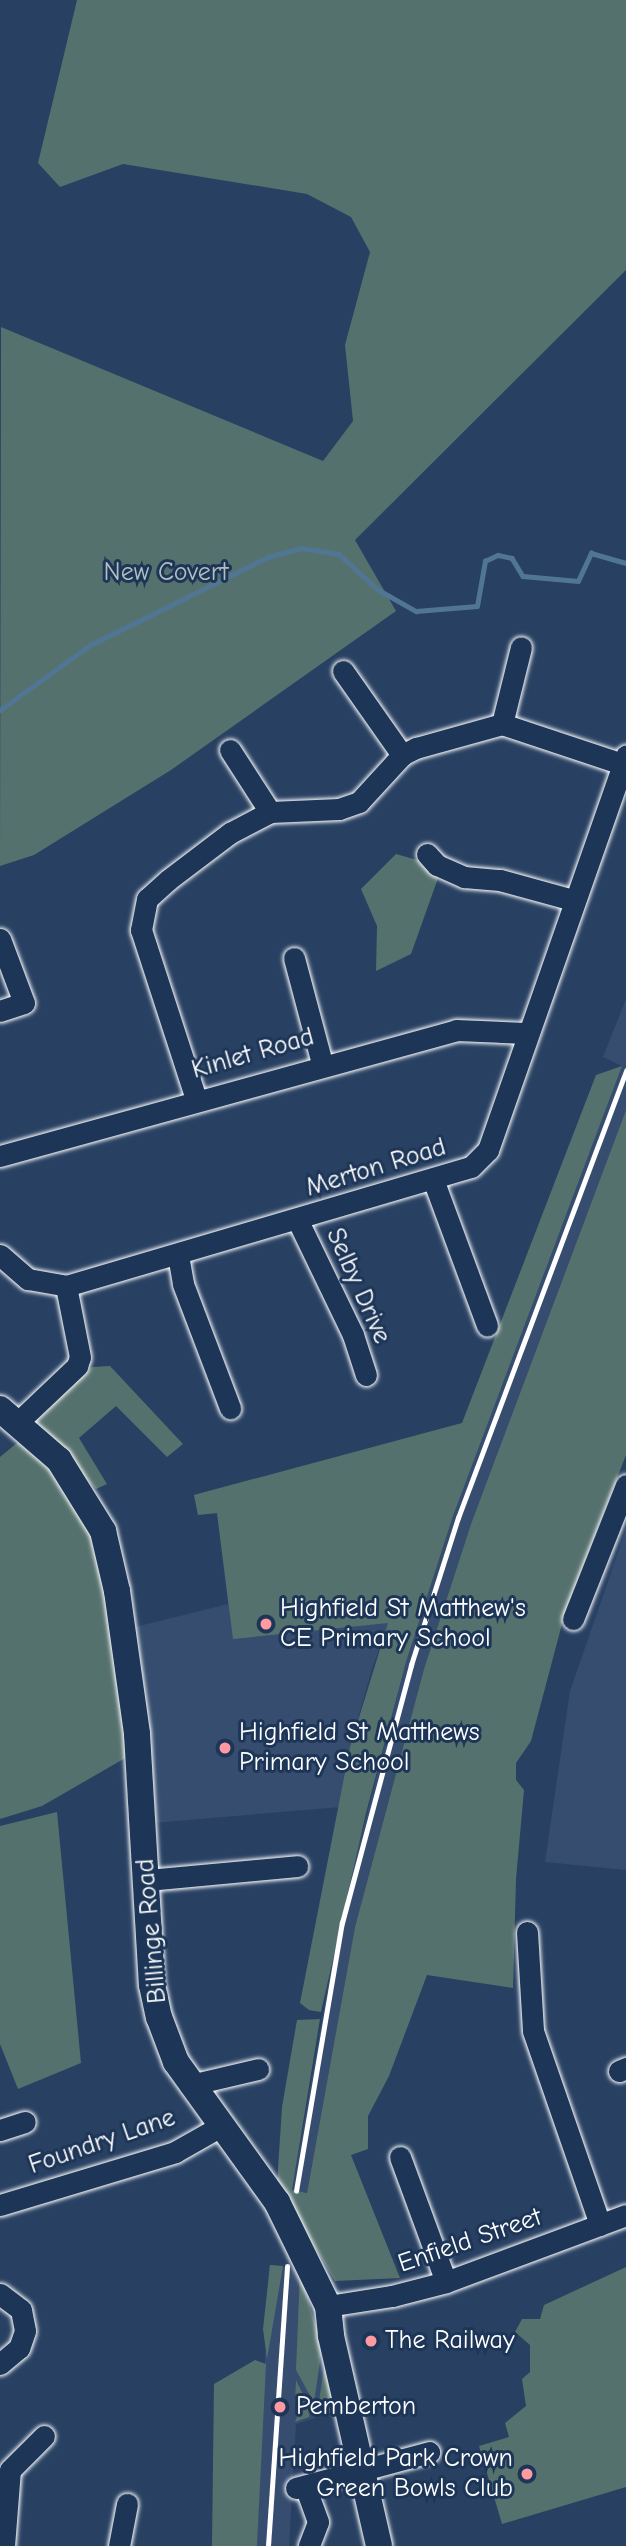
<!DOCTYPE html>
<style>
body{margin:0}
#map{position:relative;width:626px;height:2546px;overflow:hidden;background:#284062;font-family:"Comic Neue",sans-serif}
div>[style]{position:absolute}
.built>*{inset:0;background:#364d70}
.green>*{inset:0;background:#55716e}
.stream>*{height:4.5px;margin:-2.25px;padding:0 2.25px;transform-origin:2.25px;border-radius:2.25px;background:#517693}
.roads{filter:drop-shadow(0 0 2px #fff) drop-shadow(0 0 2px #fff)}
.minor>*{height:21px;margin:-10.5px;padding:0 10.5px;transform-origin:10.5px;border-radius:10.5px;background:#1d3557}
.major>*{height:26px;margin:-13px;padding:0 13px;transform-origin:13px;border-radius:13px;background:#1d3557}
.rail>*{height:4.5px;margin:-2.25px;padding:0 2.25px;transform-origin:2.25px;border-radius:2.25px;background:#fff}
.dots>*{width:19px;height:19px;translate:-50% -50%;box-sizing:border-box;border:4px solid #1d3557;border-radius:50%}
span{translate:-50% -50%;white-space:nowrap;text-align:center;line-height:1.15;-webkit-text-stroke:6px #1d3557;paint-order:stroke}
.park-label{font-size:26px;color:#b2bfbe}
.street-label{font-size:26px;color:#fff}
.poi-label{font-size:26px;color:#fff}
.left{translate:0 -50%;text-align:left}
.right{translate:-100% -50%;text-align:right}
</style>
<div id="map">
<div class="built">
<i style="clip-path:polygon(626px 999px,626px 1110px,471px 1524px,424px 1669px,355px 1927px,307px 2193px,292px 2191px,339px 1922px,406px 1662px,453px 1516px,622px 1066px,603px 1057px)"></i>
<i style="clip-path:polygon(462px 1423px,372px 1669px,350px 1747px,341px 1807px,152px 1823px,135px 1627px,228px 1604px,217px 1513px,198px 1515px,194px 1495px)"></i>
<i style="clip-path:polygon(626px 1530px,626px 1870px,545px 1862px,570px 1691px)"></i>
<i style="clip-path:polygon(269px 2265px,302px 2269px,337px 2411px,296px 2424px,289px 2546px,257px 2546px)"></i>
</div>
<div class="green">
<i style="clip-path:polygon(77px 0,626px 0,626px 270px,355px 540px,396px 611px,171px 770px,34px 855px,0 866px,1px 327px,323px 461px,353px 421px,345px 345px,370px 252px,351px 217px,307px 194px,123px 164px,60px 187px,38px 163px)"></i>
<i style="clip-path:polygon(396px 854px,442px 867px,411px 954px,376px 971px,377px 926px,361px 889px)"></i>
<i style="clip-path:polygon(622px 1066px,453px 1516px,406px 1662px,366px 1813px,321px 2012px,309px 2010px,300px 2003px,350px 1747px,388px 1623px,233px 1639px,217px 1513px,198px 1515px,194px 1495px,462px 1423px,596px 1075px)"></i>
<i style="clip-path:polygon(626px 1110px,626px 1455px,566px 1609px,531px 1741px,516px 1763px,516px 1780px,524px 1790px,516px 1879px,513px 1988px,427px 1975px,389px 2076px,368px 2116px,368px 2149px,351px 2155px,400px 2278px,335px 2281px,277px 2184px,282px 2107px,297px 2020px,320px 2019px,292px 2190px,307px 2193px,355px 1927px,424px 1669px,471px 1524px)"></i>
<i style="clip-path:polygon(110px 1366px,183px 1444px,167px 1457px,116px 1406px,79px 1438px,107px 1484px,96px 1489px,33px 1424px,92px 1367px)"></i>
<i style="clip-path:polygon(18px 1442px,62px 1481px,101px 1554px,127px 1757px,42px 1806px,0 1819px,0 1457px)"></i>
<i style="clip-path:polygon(57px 1812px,81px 2063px,18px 2089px,0 2044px,0 1826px)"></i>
<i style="clip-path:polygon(270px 2265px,283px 2266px,267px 2359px,263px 2329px)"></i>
<i style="clip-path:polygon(626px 2267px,626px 2487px,502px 2524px,479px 2446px,509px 2437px,505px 2423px,526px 2406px,522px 2379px,530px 2372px,530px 2345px,515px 2332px,522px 2319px,540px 2319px,544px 2305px)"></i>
<i style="clip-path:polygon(300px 2272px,322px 2347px,314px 2403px,296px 2370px)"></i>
<i style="clip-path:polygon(255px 2360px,266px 2364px,257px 2546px,212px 2546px,214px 2384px)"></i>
<i style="clip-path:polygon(325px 2361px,337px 2411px,319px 2416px,318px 2408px)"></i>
<i style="clip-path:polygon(296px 2380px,310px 2409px,309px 2417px,295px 2422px,301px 2407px,295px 2404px)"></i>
</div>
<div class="stream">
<i style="left:0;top:710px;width:111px;rotate:-35.8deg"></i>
<i style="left:90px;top:645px;width:199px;rotate:-26.3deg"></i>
<i style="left:268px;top:557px;width:34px;rotate:-15deg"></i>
<i style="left:301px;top:548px;width:38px;rotate:9deg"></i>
<i style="left:339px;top:554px;width:52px;rotate:42.6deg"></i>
<i style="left:377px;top:589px;width:45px;rotate:29.4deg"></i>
<i style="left:416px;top:611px;width:61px;rotate:-4.7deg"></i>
<i style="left:477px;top:606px;width:46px;rotate:-79.9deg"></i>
<i style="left:485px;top:561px;width:14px;rotate:-25deg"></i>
<i style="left:498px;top:555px;width:14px;rotate:12deg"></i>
<i style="left:512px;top:558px;width:21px;rotate:59deg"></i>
<i style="left:523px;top:576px;width:55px;rotate:5.2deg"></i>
<i style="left:578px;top:581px;width:31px;rotate:-65deg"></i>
<i style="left:591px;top:553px;width:36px;rotate:16deg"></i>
</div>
<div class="roads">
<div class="minor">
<i style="left:343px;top:671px;width:103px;rotate:54.9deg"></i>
<i style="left:502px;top:724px;width:79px;rotate:-76.1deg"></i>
<i style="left:230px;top:750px;width:74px;rotate:57.2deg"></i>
<i style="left:427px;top:854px;width:15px;rotate:48deg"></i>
<i style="left:437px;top:865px;width:30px;rotate:24deg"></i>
<i style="left:464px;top:877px;width:36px;rotate:5deg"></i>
<i style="left:500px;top:880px;width:76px;rotate:15.3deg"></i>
<i style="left:0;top:939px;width:68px;rotate:69.4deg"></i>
<i style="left:24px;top:1003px;width:25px;rotate:162deg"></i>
<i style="left:294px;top:958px;width:109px;rotate:75.1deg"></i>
<i style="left:196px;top:1099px;width:178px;rotate:-108deg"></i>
<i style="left:141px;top:930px;width:32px;rotate:-79deg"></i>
<i style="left:147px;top:899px;width:28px;rotate:-42deg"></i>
<i style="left:168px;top:880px;width:78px;rotate:-37.2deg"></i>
<i style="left:230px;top:833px;width:45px;rotate:-27.7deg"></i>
<i style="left:270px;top:812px;width:69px;rotate:-2.5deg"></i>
<i style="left:339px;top:809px;width:21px;rotate:-19deg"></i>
<i style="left:359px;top:802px;width:64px;rotate:-47.5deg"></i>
<i style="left:402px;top:755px;width:16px;rotate:-27deg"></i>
<i style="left:416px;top:748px;width:89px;rotate:-15.6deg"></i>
<i style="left:502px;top:724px;width:126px;rotate:18.4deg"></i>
<i style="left:0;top:1156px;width:473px;rotate:-15.4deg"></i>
<i style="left:456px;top:1030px;width:69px;rotate:2.5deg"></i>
<i style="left:434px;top:1182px;width:153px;rotate:69.7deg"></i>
<i style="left:298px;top:1221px;width:127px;rotate:64.2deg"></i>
<i style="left:353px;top:1335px;width:42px;rotate:72deg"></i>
<i style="left:0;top:1255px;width:37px;rotate:41deg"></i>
<i style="left:28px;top:1279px;width:39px;rotate:10deg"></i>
<i style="left:66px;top:1286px;width:422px;rotate:-16.4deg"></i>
<i style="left:471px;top:1167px;width:24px;rotate:-45deg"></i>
<i style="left:488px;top:1150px;width:418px;rotate:-70.7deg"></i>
<i style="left:178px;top:1255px;width:29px;rotate:80deg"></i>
<i style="left:183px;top:1284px;width:133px;rotate:69.2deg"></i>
<i style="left:17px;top:1423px;width:83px;rotate:-43.5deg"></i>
<i style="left:77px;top:1366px;width:9px;rotate:-72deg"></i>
<i style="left:80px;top:1357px;width:72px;rotate:-101.2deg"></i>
<i style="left:573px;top:1619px;width:144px;rotate:-68.4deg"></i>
<i style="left:147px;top:1880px;width:151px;rotate:-5.3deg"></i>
<i style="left:527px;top:1932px;width:99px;rotate:86.5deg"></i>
<i style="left:533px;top:2031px;width:205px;rotate:70.9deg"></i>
<i style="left:619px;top:2071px;width:8px;rotate:-23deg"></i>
<i style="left:190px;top:2085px;width:70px;rotate:-13.2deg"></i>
<i style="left:0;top:2130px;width:26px;rotate:-18deg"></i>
<i style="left:400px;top:2157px;width:133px;rotate:69.8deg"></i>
<i style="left:0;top:2205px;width:183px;rotate:-16.8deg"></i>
<i style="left:175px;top:2152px;width:51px;rotate:-29.6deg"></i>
<i style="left:0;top:2294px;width:26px;rotate:37deg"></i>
<i style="left:21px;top:2310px;width:21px;rotate:79deg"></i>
<i style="left:25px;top:2331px;width:18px;rotate:109deg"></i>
<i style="left:19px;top:2348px;width:25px;rotate:140deg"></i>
<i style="left:328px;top:2306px;width:65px;rotate:-8.9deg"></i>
<i style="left:392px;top:2296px;width:56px;rotate:-14.5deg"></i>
<i style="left:446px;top:2282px;width:192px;rotate:-20.4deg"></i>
<i style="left:305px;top:2486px;width:38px;rotate:70deg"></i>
<i style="left:318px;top:2522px;width:26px;rotate:111deg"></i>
<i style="left:296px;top:2488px;width:138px;rotate:-15.1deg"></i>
<i style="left:4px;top:2546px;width:76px;rotate:-85.5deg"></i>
<i style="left:10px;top:2470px;width:48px;rotate:-45deg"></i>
<i style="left:119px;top:2546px;width:43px;rotate:-79.2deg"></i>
</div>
<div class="major">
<i style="left:0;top:1409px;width:78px;rotate:40.8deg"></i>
<i style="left:59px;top:1460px;width:84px;rotate:58.2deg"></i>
<i style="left:103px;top:1531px;width:62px;rotate:76.9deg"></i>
<i style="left:117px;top:1591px;width:144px;rotate:82deg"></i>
<i style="left:137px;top:1734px;width:251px;rotate:86.6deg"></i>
<i style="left:152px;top:1985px;width:33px;rotate:78deg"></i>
<i style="left:159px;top:2017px;width:48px;rotate:69.3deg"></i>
<i style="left:176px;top:2062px;width:173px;rotate:54.2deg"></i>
<i style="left:277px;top:2202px;width:116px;rotate:63.9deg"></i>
<i style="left:328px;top:2306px;width:30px;rotate:84deg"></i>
<i style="left:331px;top:2336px;width:215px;rotate:77.1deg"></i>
</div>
</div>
<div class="rail">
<i style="left:296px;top:2191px;width:272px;rotate:-80.3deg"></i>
<i style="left:342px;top:1923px;width:267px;rotate:-75deg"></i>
<i style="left:411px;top:1665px;width:154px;rotate:-72.3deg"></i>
<i style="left:458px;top:1518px;width:478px;rotate:-69.4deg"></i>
<i style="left:268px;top:2546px;width:280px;rotate:-86.1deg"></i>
</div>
<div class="dots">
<i style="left:266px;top:1624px;background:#ff9aa2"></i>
<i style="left:225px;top:1748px;background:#ff9aa2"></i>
<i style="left:371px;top:2341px;background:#ff9aa2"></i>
<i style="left:280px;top:2407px;background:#ff9aa2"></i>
<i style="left:527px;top:2474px;background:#ff9aa2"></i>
</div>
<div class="park-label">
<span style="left:166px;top:573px">New Covert</span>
</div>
<div class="street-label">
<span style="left:253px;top:1054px;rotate:-16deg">Kinlet Road</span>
<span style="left:376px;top:1168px;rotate:-17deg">Merton Road</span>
<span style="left:358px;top:1286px;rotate:66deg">Selby Drive</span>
<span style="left:152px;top:1931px;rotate:-95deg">Billinge Road</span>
<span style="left:102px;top:2142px;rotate:-19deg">Foundry Lane</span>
<span style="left:470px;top:2241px;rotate:-19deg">Enfield Street</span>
</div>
<div class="poi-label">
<span class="left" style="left:280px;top:1624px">Highfield St Matthew's<br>CE Primary School</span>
<span class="left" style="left:239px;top:1748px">Highfield St Matthews<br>Primary School</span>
<span class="left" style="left:385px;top:2341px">The Railway</span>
<span class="left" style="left:296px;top:2407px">Pemberton</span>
<span class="right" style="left:513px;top:2474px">Highfield Park Crown<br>Green Bowls Club</span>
</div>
</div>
